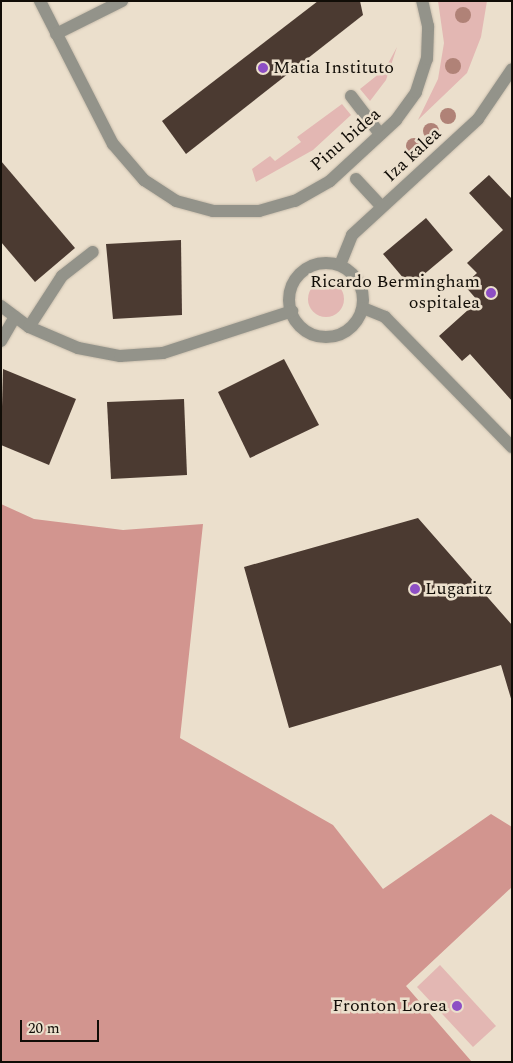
<!DOCTYPE html>
<style>
body{margin:0}
#map{position:relative;width:513px;height:1063px;overflow:hidden;background:#ebdfcc;font-family:Spectral,serif}
div>[style]{position:absolute}
.green>*{inset:0;background:#e3b7b3}
.round{border-radius:50%}
.forest>*{inset:0;background:#d2958f}
.building>*{inset:0;background:#4b3a31}
.roads{filter:drop-shadow(0 0 1px #c8bdac) drop-shadow(0 0 1px #c8bdac)}
.minor>*{height:12px;margin:-6px;padding:0 6px;transform-origin:6px;border-radius:6px;background:#93938a}
.minor>.ring{margin:-6px;padding:0;box-sizing:content-box;background:none;border:12px solid #93938a;border-radius:50%}
.trees>*{width:16px;height:16px;margin:-8px;border-radius:50%;background:#b08277}
.dots>*{width:14px;height:14px;translate:-50% -50%;box-sizing:border-box;border:2px solid #ebdfcc;border-radius:50%}
span{translate:-50% -50%;white-space:nowrap;text-align:center;line-height:1.15;-webkit-text-stroke:5px #ebdfcc;paint-order:stroke}
.poi-label{font-size:18px;color:#110d07}
.left{translate:0 -50%;text-align:left}
.right{translate:-100% -50%;text-align:right}
.street-label{font-size:18px;color:#110d07}
.frame{position:absolute;inset:0;border:2px solid #110d07;pointer-events:none}
.scale{position:absolute;left:20px;top:1020px;width:79px;height:22px;box-sizing:border-box;border:2px solid #110d07;border-top:0;padding-left:6px;font-size:15px;line-height:18px;white-space:nowrap;color:#110d07;-webkit-text-stroke:4px #ebdfcc;paint-order:stroke}
</style>
<div id="map">
<div class="green">
<i style="clip-path:polygon(438px 1px,487px 1px,481px 37px,467px 73px,418px 120px,438px 79px,444px 43px)"></i>
<i style="clip-path:polygon(397px 47px,386px 80px,370px 101px,360px 89px,385px 69px)"></i>
<i style="clip-path:polygon(342px 104px,351px 115px,313px 150px,256px 182px,252px 169px,270px 156px,275px 161px,301px 142px,297px 137px)"></i>
<i class="round" style="left:308px;top:281px;width:36px;height:36px"></i>
<i style="clip-path:polygon(440px 965px,496px 1026px,473px 1047px,417px 987px)"></i>
</div>
<div class="forest">
<i style="clip-path:polygon(1px 504px,34px 519px,123px 530px,203px 524px,180px 738px,333px 825px,383px 889px,491px 814px,512px 827px,512px 887px,406px 986px,472px 1062px,1px 1062px)"></i>
</div>
<div class="building">
<i style="clip-path:polygon(318px 1px,360px 1px,363px 15px,186px 154px,162px 121px)"></i>
<i style="clip-path:polygon(1px 161px,75px 248px,35px 282px,1px 242px)"></i>
<i style="clip-path:polygon(489px 175px,512px 199px,512px 401px,470px 354px,462px 361px,439px 336px,478px 301px,464px 285px,477px 273px,467px 263px,503px 230px,469px 193px)"></i>
<i style="clip-path:polygon(426px 218px,453px 250px,410px 286px,383px 254px)"></i>
<i style="clip-path:polygon(181px 240px,182px 315px,113px 319px,106px 244px)"></i>
<i style="clip-path:polygon(284px 359px,319px 425px,250px 458px,218px 392px)"></i>
<i style="clip-path:polygon(3px 369px,76px 399px,49px 465px,1px 445px)"></i>
<i style="clip-path:polygon(184px 399px,187px 475px,111px 479px,107px 402px)"></i>
<i style="clip-path:polygon(418px 518px,512px 625px,512px 702px,501px 665px,289px 728px,244px 567px)"></i>
</div>
<div class="roads">
<div class="minor">
<i style="left:40px;top:1px;width:161px;rotate:63deg"></i>
<i style="left:113px;top:144px;width:48px;rotate:49.3deg"></i>
<i style="left:144px;top:180px;width:38px;rotate:33deg"></i>
<i style="left:176px;top:201px;width:38px;rotate:15deg"></i>
<i style="left:213px;top:211px;width:46px"></i>
<i style="left:259px;top:211px;width:37px;rotate:-16deg"></i>
<i style="left:295px;top:201px;width:40px;rotate:-29.7deg"></i>
<i style="left:330px;top:181px;width:90px;rotate:-42.7deg"></i>
<i style="left:396px;top:120px;width:34px;rotate:-54deg"></i>
<i style="left:416px;top:92px;width:35px;rotate:-72deg"></i>
<i style="left:427px;top:59px;width:33px;rotate:-88deg"></i>
<i style="left:428px;top:26px;width:26px;rotate:-103deg"></i>
<i style="left:56px;top:34px;width:74px;rotate:-26.6deg"></i>
<i style="left:351px;top:96px;width:48px;rotate:52.7deg"></i>
<i style="left:356px;top:179px;width:38px;rotate:47deg"></i>
<i class="ring" style="left:289px;top:263px;width:62px;height:62px"></i>
<i style="left:340px;top:265px;width:32px;rotate:-68deg"></i>
<i style="left:352px;top:235px;width:171px;rotate:-42.6deg"></i>
<i style="left:478px;top:119px;width:60px;rotate:-55.8deg"></i>
<i style="left:1px;top:306px;width:35px;rotate:37deg"></i>
<i style="left:29px;top:327px;width:53px;rotate:23.2deg"></i>
<i style="left:78px;top:348px;width:43px;rotate:10.8deg"></i>
<i style="left:120px;top:356px;width:43px;rotate:-4deg"></i>
<i style="left:163px;top:353px;width:136px;rotate:-18deg"></i>
<i style="left:363px;top:308px;width:24px;rotate:22deg"></i>
<i style="left:385px;top:317px;width:182px;rotate:45.7deg"></i>
<i style="left:29px;top:327px;width:61px;rotate:-57.1deg"></i>
<i style="left:62px;top:276px;width:39px;rotate:-38deg"></i>
<i style="left:1px;top:341px;width:28px;rotate:-60deg"></i>
</div>
</div>
<div class="trees">
<i style="left:463px;top:15px"></i>
<i style="left:453px;top:66px"></i>
<i style="left:448px;top:116px"></i>
<i style="left:431px;top:131px"></i>
<i style="left:414px;top:146px"></i>
</div>
<div class="dots">
<i style="left:263px;top:68px;background:#8d4fc5"></i>
<i style="left:491px;top:293px;background:#8d4fc5"></i>
<i style="left:415px;top:589px;background:#8d4fc5"></i>
<i style="left:457px;top:1006px;background:#8d4fc5"></i>
</div>
<div class="poi-label">
<span class="left" style="left:273px;top:68px">Matia Instituto</span>
<span class="right" style="left:480px;top:293px">Ricardo Bermingham<br>ospitalea</span>
<span class="left" style="left:425px;top:589px">Lugaritz</span>
<span class="right" style="left:447px;top:1006px">Fronton Lorea</span>
</div>
<div class="street-label">
<span style="left:346px;top:140px;rotate:-41deg">Pinu bidea</span>
<span style="left:413px;top:155px;rotate:-43deg">Iza kalea</span>
</div>
<div class="frame"></div>
<div class="scale">20 m</div>
</div>
